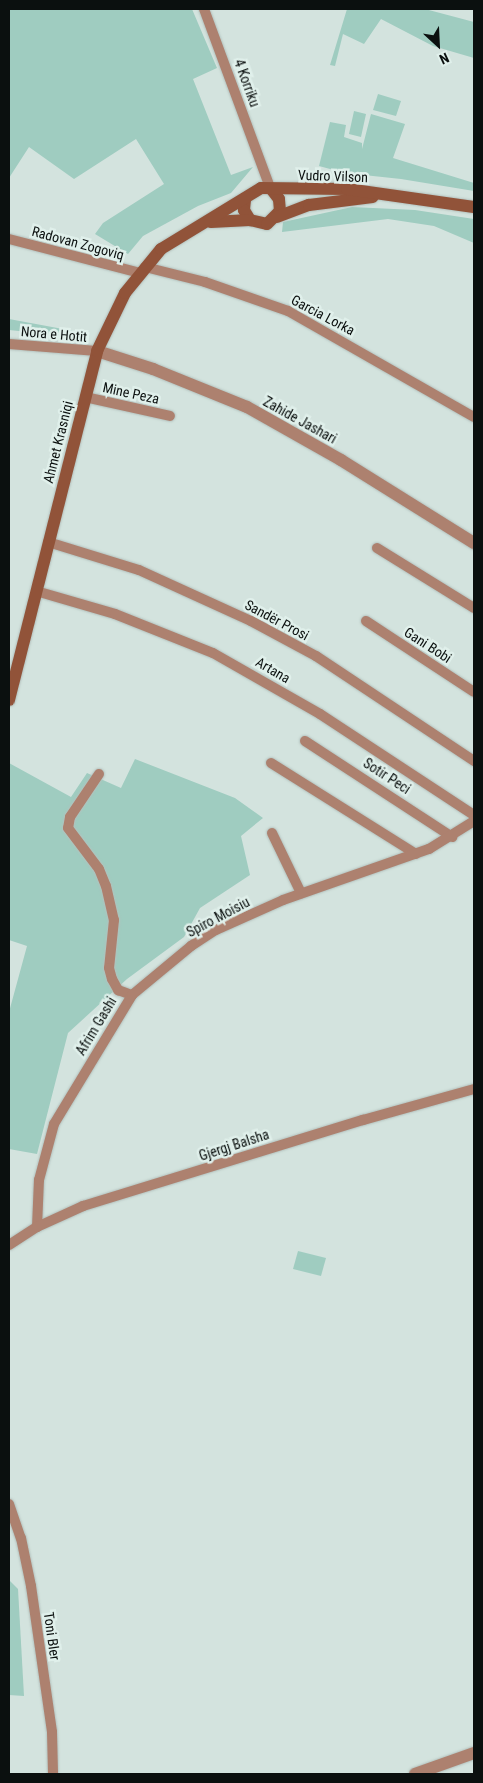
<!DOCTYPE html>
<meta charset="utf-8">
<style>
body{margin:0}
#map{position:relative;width:483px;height:1783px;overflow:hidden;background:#d3e3de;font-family:"Roboto Condensed",sans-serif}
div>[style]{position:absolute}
.green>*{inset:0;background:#9fccc0}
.roads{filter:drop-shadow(0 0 1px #b3c1bd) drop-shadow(0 0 1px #b3c1bd)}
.minor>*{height:10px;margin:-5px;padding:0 5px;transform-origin:5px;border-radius:5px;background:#ad816f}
.tertiary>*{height:12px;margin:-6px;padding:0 6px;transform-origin:6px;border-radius:6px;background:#ad816f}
.secondary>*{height:12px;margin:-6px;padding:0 6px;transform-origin:6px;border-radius:6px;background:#915339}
span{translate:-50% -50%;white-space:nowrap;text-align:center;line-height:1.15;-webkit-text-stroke:5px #e0f0eb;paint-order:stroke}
.street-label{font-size:14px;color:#0b100f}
.frame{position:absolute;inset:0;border:10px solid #0b100f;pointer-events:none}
.north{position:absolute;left:413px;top:20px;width:50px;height:50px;-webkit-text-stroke:4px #e0f0eb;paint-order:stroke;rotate:155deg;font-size:14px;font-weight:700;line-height:20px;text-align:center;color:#0b100f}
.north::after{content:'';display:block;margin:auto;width:18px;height:22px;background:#0b100f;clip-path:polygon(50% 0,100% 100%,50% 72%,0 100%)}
</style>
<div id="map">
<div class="green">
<i style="clip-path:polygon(9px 9px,192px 9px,217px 68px,193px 79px,231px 175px,253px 167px,231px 193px,198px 206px,143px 236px,128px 254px,95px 234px,103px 223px,164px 184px,136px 139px,74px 179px,29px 147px,9px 178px)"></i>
<i style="clip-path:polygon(347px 9px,425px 9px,474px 22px,474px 58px,433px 46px,381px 19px,364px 44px,343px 34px,335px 66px,330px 65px)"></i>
<i style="clip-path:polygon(378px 94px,401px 101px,396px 116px,373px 110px)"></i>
<i style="clip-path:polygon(354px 111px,366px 114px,361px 137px,349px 134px)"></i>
<i style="clip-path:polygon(371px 114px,405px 124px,393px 158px,474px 183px,474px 191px,401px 179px,345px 173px,319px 166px,330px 122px,346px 125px,344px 137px,362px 143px,362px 149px)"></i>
<i style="clip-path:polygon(352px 207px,415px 210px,474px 219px,474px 243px,434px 226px,388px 219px,282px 232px,283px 222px)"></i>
<i style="clip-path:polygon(9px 319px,79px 332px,79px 337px,9px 330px)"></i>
<i style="clip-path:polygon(135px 759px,235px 798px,263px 818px,241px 836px,250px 875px,200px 908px,184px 937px,127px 979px,68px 1033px,37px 1154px,9px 1149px,9px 1012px,27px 946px,9px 940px,9px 763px,71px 797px,87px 773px,121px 788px)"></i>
<i style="clip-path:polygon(298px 1251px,326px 1258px,321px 1276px,293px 1269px)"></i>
<i style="clip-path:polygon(9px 1580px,18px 1589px,24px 1696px,9px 1695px)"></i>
</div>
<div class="roads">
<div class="minor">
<i style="left:204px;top:9px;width:193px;rotate:69.7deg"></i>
<i style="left:9px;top:239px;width:135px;rotate:14.5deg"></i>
<i style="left:145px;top:267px;width:62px;rotate:14deg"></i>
<i style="left:205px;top:282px;width:88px;rotate:19.3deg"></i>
<i style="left:288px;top:311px;width:214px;rotate:29.7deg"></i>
<i style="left:9px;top:344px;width:88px;rotate:4.5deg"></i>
<i style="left:85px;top:397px;width:87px;rotate:12.6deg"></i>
<i style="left:48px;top:542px;width:95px;rotate:17.1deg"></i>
<i style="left:139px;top:570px;width:123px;rotate:24.5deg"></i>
<i style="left:251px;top:621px;width:74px;rotate:28.3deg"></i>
<i style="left:316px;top:656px;width:190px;rotate:33.6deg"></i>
<i style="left:377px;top:548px;width:114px;rotate:31.7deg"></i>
<i style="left:36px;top:591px;width:82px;rotate:16.2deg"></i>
<i style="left:115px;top:614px;width:105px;rotate:21.7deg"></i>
<i style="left:213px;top:653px;width:123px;rotate:29.7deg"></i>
<i style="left:320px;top:714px;width:184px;rotate:33.3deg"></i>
<i style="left:366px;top:621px;width:129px;rotate:33.3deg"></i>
<i style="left:305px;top:741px;width:176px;rotate:33.1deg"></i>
<i style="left:271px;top:763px;width:171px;rotate:32.1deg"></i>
<i style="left:99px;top:774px;width:52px;rotate:124deg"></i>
<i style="left:70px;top:817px;width:11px;rotate:100deg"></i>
<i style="left:68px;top:828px;width:51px;rotate:52.9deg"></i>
<i style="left:99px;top:869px;width:18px;rotate:68deg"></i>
<i style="left:106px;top:886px;width:35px;rotate:77deg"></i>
<i style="left:114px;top:920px;width:48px;rotate:95.9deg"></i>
<i style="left:109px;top:968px;width:11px;rotate:75deg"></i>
<i style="left:112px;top:979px;width:13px;rotate:61deg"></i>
<i style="left:118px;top:990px;width:15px;rotate:20deg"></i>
<i style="left:272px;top:833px;width:67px;rotate:64.2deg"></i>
<i style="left:37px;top:1227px;width:47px;rotate:-87.6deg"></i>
<i style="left:39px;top:1180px;width:58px;rotate:-75deg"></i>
<i style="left:54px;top:1124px;width:151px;rotate:-58.8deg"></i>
<i style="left:132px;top:995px;width:77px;rotate:-39.7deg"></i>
<i style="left:191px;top:946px;width:30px;rotate:-33deg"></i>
<i style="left:216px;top:930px;width:73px;rotate:-24.1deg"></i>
<i style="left:283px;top:900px;width:155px;rotate:-19.3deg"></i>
<i style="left:429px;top:849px;width:53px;rotate:-31.9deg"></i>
<i style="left:9px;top:1245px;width:33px;rotate:-33deg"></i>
<i style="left:37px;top:1227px;width:51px;rotate:-24.5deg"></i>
<i style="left:83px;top:1206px;width:293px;rotate:-17.1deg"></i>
<i style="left:363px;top:1120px;width:115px;rotate:-15.6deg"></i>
<i style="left:9px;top:1504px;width:36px;rotate:71deg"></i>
<i style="left:21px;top:1538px;width:49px;rotate:78.2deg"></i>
<i style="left:31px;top:1586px;width:148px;rotate:81.8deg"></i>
<i style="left:52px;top:1732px;width:42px;rotate:88.6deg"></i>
</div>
<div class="tertiary">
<i style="left:97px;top:351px;width:59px;rotate:17.8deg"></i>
<i style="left:153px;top:369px;width:101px;rotate:22deg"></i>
<i style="left:247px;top:407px;width:108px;rotate:29.4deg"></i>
<i style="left:341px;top:460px;width:157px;rotate:32deg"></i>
<i style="left:415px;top:1774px;width:63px;rotate:-19.6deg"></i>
</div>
<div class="secondary">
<i style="left:245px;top:200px;width:10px;rotate:96deg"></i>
<i style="left:244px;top:210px;width:12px;rotate:59deg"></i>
<i style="left:250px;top:220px;width:17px;rotate:13deg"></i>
<i style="left:267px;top:224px;width:18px;rotate:-45deg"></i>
<i style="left:280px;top:211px;width:12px;rotate:-95deg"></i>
<i style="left:279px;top:199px;width:11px;rotate:-128deg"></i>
<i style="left:277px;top:217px;width:34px;rotate:-21deg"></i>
<i style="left:309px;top:205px;width:64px;rotate:-7.1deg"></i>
<i style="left:211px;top:222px;width:39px;rotate:-3deg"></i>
<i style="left:9px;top:700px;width:360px;rotate:-75.8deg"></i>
<i style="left:97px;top:351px;width:64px;rotate:-64.2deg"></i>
<i style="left:125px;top:293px;width:57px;rotate:-50.7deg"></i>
<i style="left:161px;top:249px;width:117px;rotate:-31.4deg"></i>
<i style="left:261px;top:188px;width:86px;rotate:0.7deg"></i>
<i style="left:347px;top:189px;width:128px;rotate:8.1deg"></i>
</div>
</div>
<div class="street-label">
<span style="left:247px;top:83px;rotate:70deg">4 Korriku</span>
<span style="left:333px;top:176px;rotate:2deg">Vudro Vilson</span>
<span style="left:78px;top:243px;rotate:15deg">Radovan Zogoviq</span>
<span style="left:323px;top:315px;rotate:28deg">Garcia Lorka</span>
<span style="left:54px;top:334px;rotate:5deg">Nora e Hotit</span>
<span style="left:131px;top:393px;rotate:12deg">Mine Peza</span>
<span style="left:300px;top:420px;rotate:29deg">Zahide Jashari</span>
<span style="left:58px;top:442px;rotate:-76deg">Ahmet Krasniqi</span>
<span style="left:277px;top:620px;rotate:28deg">Sandër Prosi</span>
<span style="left:428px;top:645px;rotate:33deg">Gani Bobi</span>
<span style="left:273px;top:670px;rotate:30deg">Artana</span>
<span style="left:387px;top:776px;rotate:33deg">Sotir Peci</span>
<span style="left:218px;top:917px;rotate:-28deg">Spiro Moisiu</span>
<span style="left:96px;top:1026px;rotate:-59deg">Afrim Gashi</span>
<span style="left:234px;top:1145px;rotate:-18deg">Gjergj Balsha</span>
<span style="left:52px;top:1636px;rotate:82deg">Toni Bler</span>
</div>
<div class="frame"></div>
<div class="north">N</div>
</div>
